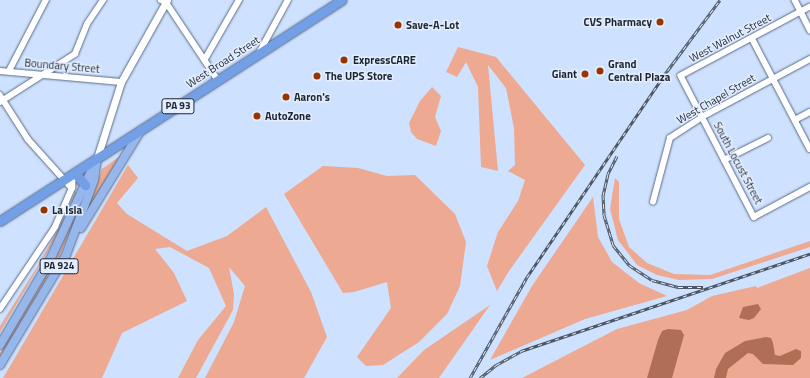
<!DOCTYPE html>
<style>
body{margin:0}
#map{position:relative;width:810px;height:378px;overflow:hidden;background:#cee1fe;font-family:"Titillium Web",sans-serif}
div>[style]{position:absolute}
.green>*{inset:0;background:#eda991}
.water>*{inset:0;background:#b16e56}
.roads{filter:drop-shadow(0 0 1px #5b6b85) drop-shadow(0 0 1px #5b6b85)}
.minor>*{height:5.5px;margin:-2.75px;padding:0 2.75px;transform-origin:2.75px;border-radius:2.75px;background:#fff}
.tertiary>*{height:7px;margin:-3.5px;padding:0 3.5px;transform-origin:3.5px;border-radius:3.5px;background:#fff}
.primary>*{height:8px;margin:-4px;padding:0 4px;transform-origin:4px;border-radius:4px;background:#96b7ec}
.trunk>*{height:9px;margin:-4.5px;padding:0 4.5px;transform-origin:4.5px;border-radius:4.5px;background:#739fe6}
.rail>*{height:3px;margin-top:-1.5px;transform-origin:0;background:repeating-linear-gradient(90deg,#e2edff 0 4.5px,#4c5665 0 9px);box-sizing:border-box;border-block:1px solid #4c5665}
.dots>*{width:11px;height:11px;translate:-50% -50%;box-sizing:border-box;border:2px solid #e2edff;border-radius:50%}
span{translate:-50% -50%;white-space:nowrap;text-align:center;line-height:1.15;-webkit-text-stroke:3px #e2edff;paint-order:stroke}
.shield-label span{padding:1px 3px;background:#e2edff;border:1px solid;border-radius:3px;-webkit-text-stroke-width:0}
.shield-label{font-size:10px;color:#1f2630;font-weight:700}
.poi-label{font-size:11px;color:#1f2630;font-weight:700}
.right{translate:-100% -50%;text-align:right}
.left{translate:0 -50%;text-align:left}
.street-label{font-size:11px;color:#1f2630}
</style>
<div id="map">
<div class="green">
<i style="clip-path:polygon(458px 47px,496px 57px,585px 165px,509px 271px,497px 291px,487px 266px,498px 232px,518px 201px,525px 180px,508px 171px,515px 165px,514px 128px,506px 88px,488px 65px,498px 171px,481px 167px,478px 87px,466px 62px,457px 77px,446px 72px)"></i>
<i style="clip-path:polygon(432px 87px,441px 96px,435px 117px,441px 131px,436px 146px,417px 139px,411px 132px,409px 123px,420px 101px)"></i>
<i style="clip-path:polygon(123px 154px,88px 209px,102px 169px)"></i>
<i style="clip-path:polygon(128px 165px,138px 178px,117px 203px,127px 214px,187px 251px,227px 236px,266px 207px,311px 292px,327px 337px,304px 378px,205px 378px,234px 322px,245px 286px,229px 267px,234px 294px,233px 310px,196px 378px,178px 378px,198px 340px,226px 306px,209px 268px,170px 247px,155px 249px,174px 273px,187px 301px,122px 333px,102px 378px,3px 378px)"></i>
<i style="clip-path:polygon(323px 166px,358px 168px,387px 176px,415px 175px,455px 214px,466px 242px,460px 286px,447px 314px,419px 342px,383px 365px,366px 366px,357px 357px,391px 308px,387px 282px,354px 292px,343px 293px,284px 194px)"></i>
<i style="clip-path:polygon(615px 178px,619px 182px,619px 219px,629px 247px,647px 263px,674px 274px,710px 275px,810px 241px,810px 247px,712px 279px,679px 280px,657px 275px,637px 265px,618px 240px,610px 209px)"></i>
<i style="clip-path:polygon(75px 192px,77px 193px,61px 229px,0 332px,0 326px,37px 267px,69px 210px)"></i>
<i style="clip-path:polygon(593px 197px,598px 237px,612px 262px,639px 283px,667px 296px,585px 319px,490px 360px,532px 286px)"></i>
<i style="clip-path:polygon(84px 199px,59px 257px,0 359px,0 353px,43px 281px)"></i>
<i style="clip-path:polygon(810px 268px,810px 378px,522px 378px,617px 329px,687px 310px,712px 296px,756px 286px,757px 288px)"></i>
<i style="clip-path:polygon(490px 305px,439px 378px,397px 378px,424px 350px)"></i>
</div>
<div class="water">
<i style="clip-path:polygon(758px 304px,761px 309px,754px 318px,749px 320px,739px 318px,743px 307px)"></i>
<i style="clip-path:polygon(668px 329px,681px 330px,684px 335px,672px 378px,647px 378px,658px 340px,662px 331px)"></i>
<i style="clip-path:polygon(766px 337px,771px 338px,773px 343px,775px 355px,780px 356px,796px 349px,801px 351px,801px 358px,793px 365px,763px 364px,753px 354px,748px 353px,728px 369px,726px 378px,714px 378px,716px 369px,725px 353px,745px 341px)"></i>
</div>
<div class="roads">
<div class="minor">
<i style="left:161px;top:0;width:5px;rotate:22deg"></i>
<i style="left:166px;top:2px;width:94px;rotate:56.3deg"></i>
<i style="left:795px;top:0;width:34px;rotate:63deg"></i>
<i style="left:810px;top:7px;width:146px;rotate:151.9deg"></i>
<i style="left:681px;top:76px;width:159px;rotate:62.6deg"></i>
<i style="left:754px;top:217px;width:64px;rotate:-28.2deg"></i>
<i style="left:752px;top:38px;width:125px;rotate:62.4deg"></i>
<i style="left:259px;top:53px;width:60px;rotate:-61.3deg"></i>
<i style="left:205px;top:59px;width:68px;rotate:-60deg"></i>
<i style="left:0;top:71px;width:121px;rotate:5.2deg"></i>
<i style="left:9px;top:71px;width:80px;rotate:-62.5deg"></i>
<i style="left:0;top:95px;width:52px;rotate:57.5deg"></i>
<i style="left:28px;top:139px;width:66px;rotate:48.1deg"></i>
<i style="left:0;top:102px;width:89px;rotate:-32.6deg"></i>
<i style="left:75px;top:54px;width:32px;rotate:-68deg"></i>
<i style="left:87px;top:24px;width:29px;rotate:-56deg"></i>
<i style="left:795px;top:120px;width:17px;rotate:-28deg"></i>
<i style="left:724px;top:160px;width:49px;rotate:-26.6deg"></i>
<i style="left:653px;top:202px;width:66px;rotate:-75.1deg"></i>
<i style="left:670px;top:138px;width:38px;rotate:-33deg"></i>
<i style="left:702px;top:117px;width:123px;rotate:-28.2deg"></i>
<i style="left:0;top:309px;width:99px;rotate:-56.1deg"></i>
<i style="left:55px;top:227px;width:43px;rotate:-66.4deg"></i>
<i style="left:72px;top:188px;width:14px;rotate:-86deg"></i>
</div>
<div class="tertiary">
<i style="left:97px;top:158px;width:80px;rotate:-72.5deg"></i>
<i style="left:121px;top:82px;width:94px;rotate:-60.7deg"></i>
</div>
<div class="primary">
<i style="left:81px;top:228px;width:115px;rotate:-58.5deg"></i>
<i style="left:0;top:345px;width:99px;rotate:-59.5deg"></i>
<i style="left:50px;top:260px;width:102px;rotate:-65.2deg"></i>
<i style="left:0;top:365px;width:128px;rotate:-59deg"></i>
<i style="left:66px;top:255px;width:80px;rotate:-69.5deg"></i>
<i style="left:94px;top:180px;width:22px;rotate:-82deg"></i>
</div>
<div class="trunk">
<i style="left:75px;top:173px;width:16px;rotate:50deg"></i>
<i style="left:0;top:221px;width:407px;rotate:-32.9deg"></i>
</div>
</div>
<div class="rail">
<i style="left:617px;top:156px;width:20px;rotate:117deg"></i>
<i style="left:608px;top:174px;width:22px;rotate:103deg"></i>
<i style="left:603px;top:195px;width:20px;rotate:87deg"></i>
<i style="left:604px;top:215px;width:31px;rotate:73deg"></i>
<i style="left:613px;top:245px;width:26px;rotate:51deg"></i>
<i style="left:629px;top:265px;width:27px;rotate:33deg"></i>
<i style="left:652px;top:280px;width:28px;rotate:15deg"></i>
<i style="left:679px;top:287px;width:24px"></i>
<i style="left:470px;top:378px;width:116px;rotate:-60.6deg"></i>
<i style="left:527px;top:277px;width:240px;rotate:-55.8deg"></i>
<i style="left:662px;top:78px;width:97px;rotate:-53.4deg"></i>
<i style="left:480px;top:378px;width:21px;rotate:-39deg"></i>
<i style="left:496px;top:365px;width:29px;rotate:-29deg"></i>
<i style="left:521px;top:351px;width:305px;rotate:-18.6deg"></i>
</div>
<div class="dots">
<i style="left:660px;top:22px;background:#993400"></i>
<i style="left:398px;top:25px;background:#993400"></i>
<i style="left:344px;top:60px;background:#993400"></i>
<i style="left:600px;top:71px;background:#993400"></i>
<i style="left:585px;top:74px;background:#993400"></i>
<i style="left:317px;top:76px;background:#993400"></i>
<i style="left:286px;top:97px;background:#993400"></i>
<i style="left:257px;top:116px;background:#993400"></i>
<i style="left:44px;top:210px;background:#993400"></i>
</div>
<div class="shield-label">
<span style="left:178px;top:106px">PA 93</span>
<span style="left:59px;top:266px">PA 924</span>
</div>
<div class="poi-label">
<span class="right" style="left:652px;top:22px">CVS Pharmacy</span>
<span class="left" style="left:406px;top:25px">Save-A-Lot</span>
<span class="left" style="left:353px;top:60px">ExpressCARE</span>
<span class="left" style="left:608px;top:71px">Grand<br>Central Plaza</span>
<span class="right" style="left:577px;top:74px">Giant</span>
<span class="left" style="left:325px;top:76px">The UPS Store</span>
<span class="left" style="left:294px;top:97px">Aaron's</span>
<span class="left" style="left:265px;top:116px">AutoZone</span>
<span class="left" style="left:52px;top:210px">La Isla</span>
</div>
<div class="street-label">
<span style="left:730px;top:38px;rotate:-28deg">West Walnut Street</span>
<span style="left:223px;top:62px;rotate:-33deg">West Broad Street</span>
<span style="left:62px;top:66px;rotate:5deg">Boundary Street</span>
<span style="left:716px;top:99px;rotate:-30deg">West Chapel Street</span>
<span style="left:738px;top:163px;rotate:62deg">South Locust Street</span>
</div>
</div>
